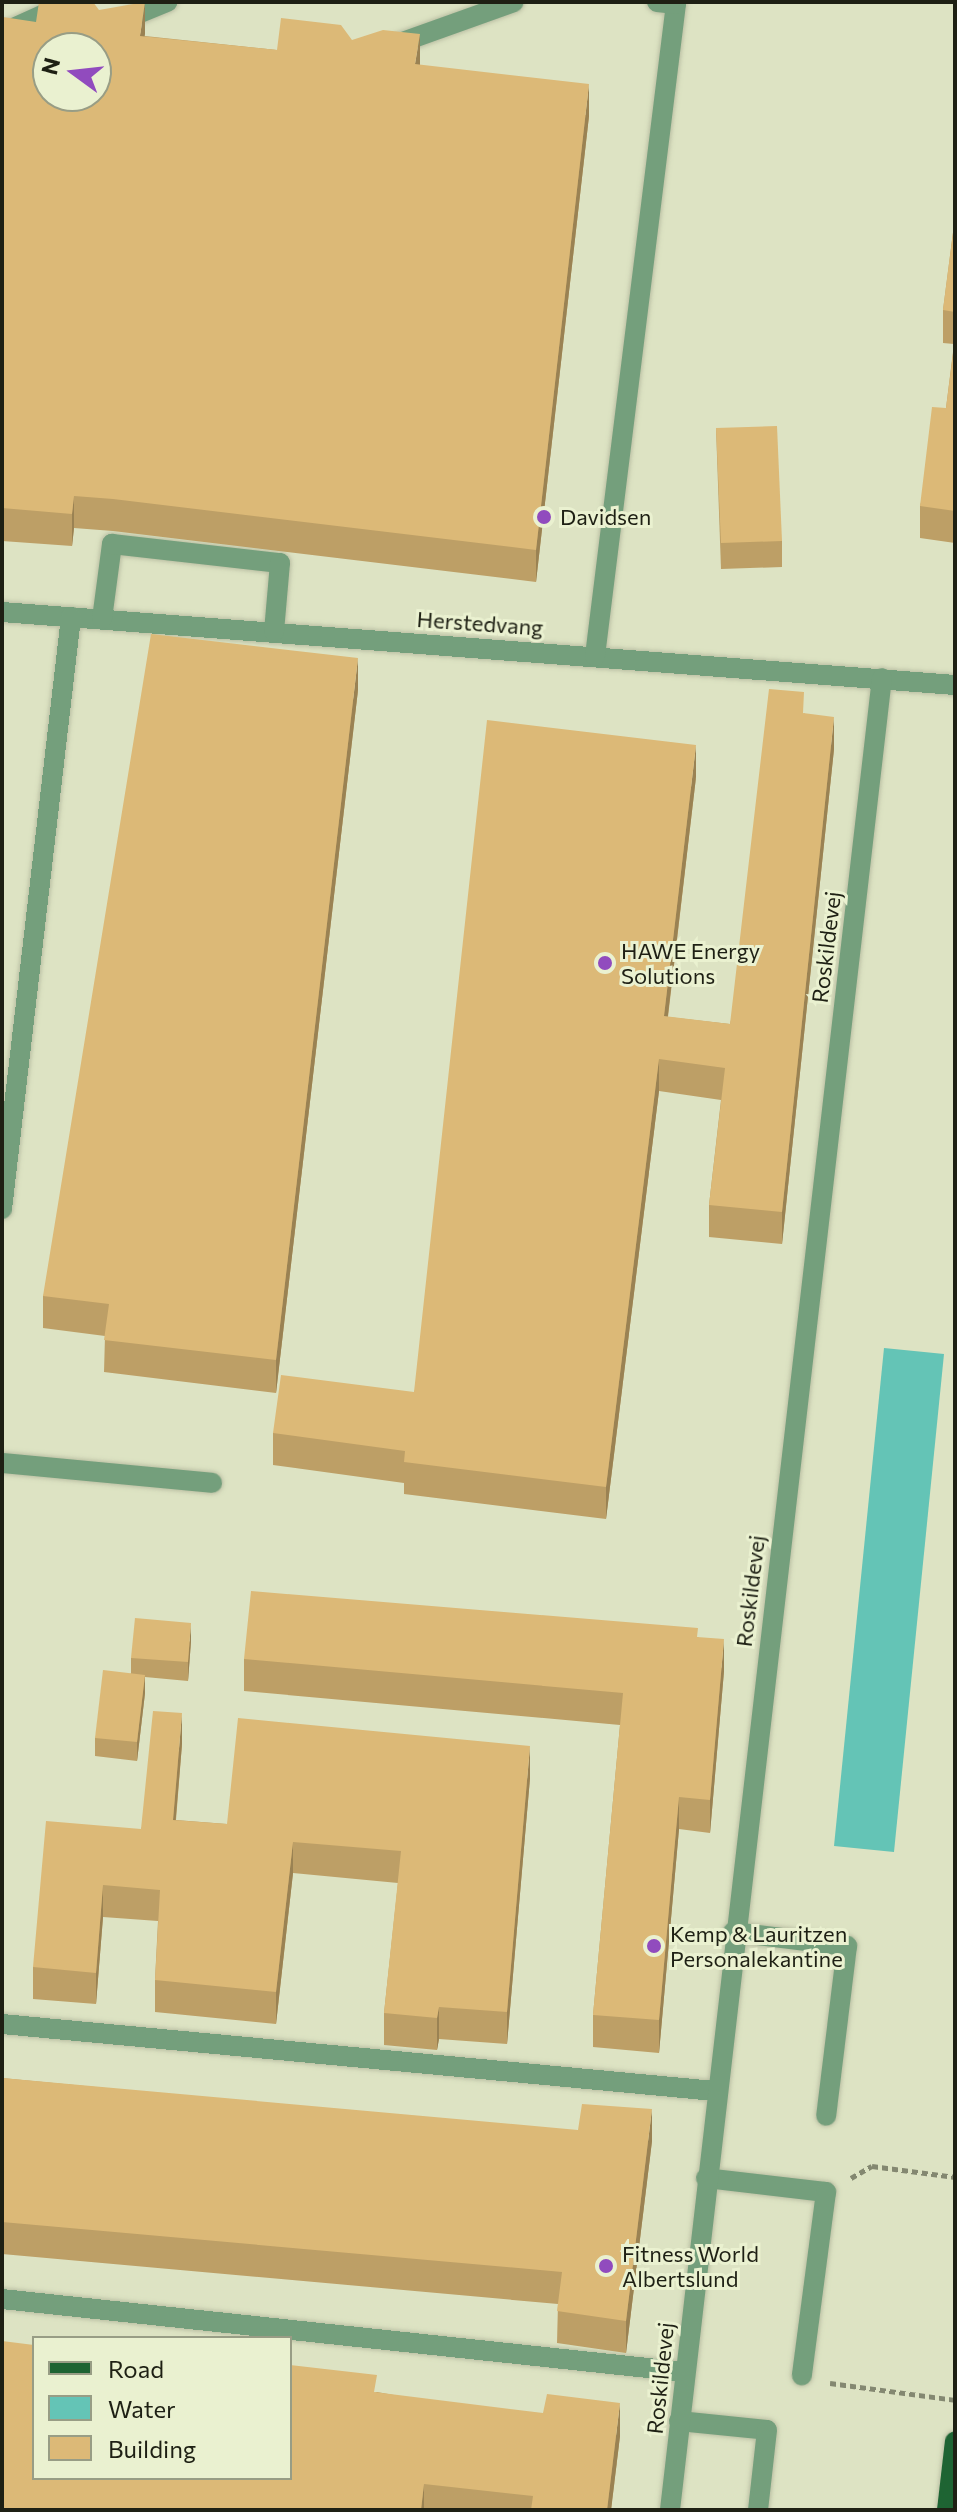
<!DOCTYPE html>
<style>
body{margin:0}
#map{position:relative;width:957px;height:2512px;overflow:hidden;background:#dde3c3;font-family:Commissioner,sans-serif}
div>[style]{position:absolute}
.water>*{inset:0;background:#64c4b6}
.path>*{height:5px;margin-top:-2.5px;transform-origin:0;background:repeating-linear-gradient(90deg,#848871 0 6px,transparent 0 10px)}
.roads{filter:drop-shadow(0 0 2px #bbc0a4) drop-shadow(0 0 2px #bbc0a4)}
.minor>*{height:20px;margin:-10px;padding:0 10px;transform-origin:10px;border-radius:10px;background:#749f7c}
.major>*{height:20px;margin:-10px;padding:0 10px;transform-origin:10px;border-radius:10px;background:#1e6433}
.wall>*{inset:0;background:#bd9f66}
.shaded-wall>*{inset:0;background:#9a8253}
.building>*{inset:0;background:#dcb977}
.dots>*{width:22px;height:22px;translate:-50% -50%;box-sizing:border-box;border:4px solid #eaf1d0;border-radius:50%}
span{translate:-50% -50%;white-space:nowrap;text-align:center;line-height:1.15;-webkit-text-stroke:6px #eaf1d0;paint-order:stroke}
.poi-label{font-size:22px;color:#1e2014}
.left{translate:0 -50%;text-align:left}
.street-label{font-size:22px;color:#1e2014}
.frame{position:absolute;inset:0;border:4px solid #1e2014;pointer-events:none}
.legend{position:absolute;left:32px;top:2336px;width:260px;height:144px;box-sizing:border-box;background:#eaf1d0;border:2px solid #989d85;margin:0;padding:10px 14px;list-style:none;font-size:24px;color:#1e2014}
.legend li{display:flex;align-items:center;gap:16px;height:40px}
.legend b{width:40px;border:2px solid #989d85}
.north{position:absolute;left:32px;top:32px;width:80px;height:80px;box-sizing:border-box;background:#eaf1d0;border:2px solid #989d85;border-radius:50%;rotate:285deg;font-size:22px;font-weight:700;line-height:32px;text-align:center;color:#1e2014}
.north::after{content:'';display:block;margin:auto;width:28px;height:36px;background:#914bbe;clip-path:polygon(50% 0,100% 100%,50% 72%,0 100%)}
</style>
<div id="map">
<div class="water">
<i style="clip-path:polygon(884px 1348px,944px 1354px,894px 1852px,834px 1846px)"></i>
</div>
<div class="path">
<i style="left:851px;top:2178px;width:24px;rotate:-30deg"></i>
<i style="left:872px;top:2166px;width:84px;rotate:7.5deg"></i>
<i style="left:830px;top:2383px;width:126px;rotate:7.7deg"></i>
</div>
<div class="roads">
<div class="minor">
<i style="left:123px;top:20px;width:48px;rotate:-22.2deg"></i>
<i style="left:2px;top:33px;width:76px;rotate:-24.2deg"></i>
<i style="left:394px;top:45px;width:127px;rotate:-19.7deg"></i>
<i style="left:2px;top:612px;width:956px;rotate:4.38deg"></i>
<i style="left:102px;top:619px;width:76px;rotate:-82.4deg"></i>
<i style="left:112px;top:544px;width:169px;rotate:6.5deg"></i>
<i style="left:280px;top:563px;width:69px;rotate:95deg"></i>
<i style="left:595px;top:656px;width:657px;rotate:-82.92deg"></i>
<i style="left:676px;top:4px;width:19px;rotate:-174deg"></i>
<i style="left:2px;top:1209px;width:596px;rotate:-83.35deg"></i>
<i style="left:2px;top:1463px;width:211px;rotate:5.4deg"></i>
<i style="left:733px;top:1932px;width:115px;rotate:7deg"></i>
<i style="left:847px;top:1946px;width:171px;rotate:97deg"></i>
<i style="left:2px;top:2024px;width:716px;rotate:5.37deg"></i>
<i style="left:706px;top:2178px;width:121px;rotate:6.7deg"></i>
<i style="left:826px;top:2192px;width:185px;rotate:97.5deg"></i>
<i style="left:2px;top:2299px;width:687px;rotate:6.1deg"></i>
<i style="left:679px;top:2421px;width:88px;rotate:5.8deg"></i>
<i style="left:767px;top:2430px;width:81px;rotate:96.4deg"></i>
<i style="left:670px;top:2510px;width:1844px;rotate:-83.4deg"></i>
</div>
<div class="major">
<i style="left:947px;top:2510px;width:69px;rotate:-83.4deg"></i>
</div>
</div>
<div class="wall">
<i style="clip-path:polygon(99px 10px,145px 36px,277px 50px,352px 40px,420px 65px,589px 116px,536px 582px,113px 531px,74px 528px,72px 546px,2px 541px,2px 27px,36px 22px)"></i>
<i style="clip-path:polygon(955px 217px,955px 543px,920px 538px,920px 506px,946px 408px,954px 344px,943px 343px,943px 310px)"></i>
<i style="clip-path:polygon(716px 428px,782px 541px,782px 567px,721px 569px)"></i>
<i style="clip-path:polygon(358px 690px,276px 1393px,104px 1372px,105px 1336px,43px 1328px,43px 1296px)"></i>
<i style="clip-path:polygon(804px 713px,834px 749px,782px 1244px,709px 1237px,709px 1205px,721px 1100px,659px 1091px,606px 1519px,404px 1494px,404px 1483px,273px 1465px,273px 1433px,414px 1392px,696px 777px,668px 1017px,730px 1024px)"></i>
<i style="clip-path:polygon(698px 1637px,724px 1671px,710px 1833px,679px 1829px,659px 2053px,593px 2047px,593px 2015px,620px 1725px,244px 1691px,244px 1659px)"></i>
<i style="clip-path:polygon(191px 1641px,188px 1681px,145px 1677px,145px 1693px,137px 1761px,95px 1756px,95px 1738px,131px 1673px,131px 1658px)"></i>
<i style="clip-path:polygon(182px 1744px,176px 1820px,227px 1824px,530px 1778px,507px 2044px,439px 2039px,437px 2050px,384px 2045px,384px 2013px,398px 1883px,293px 1873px,276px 2024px,155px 2012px,155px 1980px,158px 1921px,103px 1917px,96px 2004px,33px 1999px,33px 1967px,141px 1829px)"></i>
<i style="clip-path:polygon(2px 2078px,652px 2141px,626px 2353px,557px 2343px,558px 2304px,2px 2254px)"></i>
<i style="clip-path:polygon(377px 2392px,620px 2436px,611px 2510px,2px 2510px)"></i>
</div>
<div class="shaded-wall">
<i style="clip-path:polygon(145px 2px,145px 34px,140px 68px,140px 36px)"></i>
<i style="clip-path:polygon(420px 34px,420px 67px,415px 64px)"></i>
<i style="clip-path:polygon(589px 84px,589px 116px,536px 582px,536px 550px)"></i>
<i style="clip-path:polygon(74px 496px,74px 528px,72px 546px,72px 514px)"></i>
<i style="clip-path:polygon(358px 658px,358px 690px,276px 1393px,276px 1360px)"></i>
<i style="clip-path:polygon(834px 717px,834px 749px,782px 1244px,782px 1212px)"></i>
<i style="clip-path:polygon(696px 745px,696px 777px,664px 1048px,664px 1016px)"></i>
<i style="clip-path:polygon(659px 1059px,659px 1091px,606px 1519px,606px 1487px)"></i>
<i style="clip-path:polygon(191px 1623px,191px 1641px,188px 1681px,188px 1662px)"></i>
<i style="clip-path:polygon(724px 1639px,724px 1671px,710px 1833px,710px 1800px)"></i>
<i style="clip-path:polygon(145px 1675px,145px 1693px,137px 1761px,137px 1742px)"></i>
<i style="clip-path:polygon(182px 1713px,182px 1744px,173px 1851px,173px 1820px)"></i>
<i style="clip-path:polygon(530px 1746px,530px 1778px,507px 2044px,507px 2012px)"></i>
<i style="clip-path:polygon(679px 1797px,679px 1829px,659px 2053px,659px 2020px)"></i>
<i style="clip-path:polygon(293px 1842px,293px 1873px,276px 2024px,276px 1992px)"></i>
<i style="clip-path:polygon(103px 1885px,103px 1917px,96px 2004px,96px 1973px)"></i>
<i style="clip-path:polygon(439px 2007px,439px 2039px,437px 2050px,437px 2018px)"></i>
<i style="clip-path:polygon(652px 2109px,652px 2141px,626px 2353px,626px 2321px)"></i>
<i style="clip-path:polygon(620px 2403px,620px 2436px,611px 2510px,607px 2510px)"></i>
<i style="clip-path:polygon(424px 2484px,424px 2510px,421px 2510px)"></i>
</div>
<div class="building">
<i style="clip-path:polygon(evenodd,39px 2px,93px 2px,99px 10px,145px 2px,140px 36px,277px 50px,281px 18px,341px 25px,352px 40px,383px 30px,420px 34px,415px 64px,589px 84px,536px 550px,113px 499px,74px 496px,72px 514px,2px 508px,2px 27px,3px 17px,36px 22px,39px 2px,48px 48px,96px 48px,96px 96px,48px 96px,48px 48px)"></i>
<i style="clip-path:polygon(955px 217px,955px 312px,943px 310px)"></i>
<i style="clip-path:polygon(955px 338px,955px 511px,920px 506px,932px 407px,946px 408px)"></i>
<i style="clip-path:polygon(777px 426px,782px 541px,721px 543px,716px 428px)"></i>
<i style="clip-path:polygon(151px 634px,358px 658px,276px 1360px,104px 1340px,109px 1304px,43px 1296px)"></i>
<i style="clip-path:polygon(769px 689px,804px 692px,803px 713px,834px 717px,782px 1212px,709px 1205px,725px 1068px,659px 1059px,606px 1487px,404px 1462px,405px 1451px,273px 1433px,281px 1375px,414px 1392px,487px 720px,696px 745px,664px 1016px,730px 1024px)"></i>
<i style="clip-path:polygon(251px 1591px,698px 1628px,697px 1637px,724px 1639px,710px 1800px,679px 1797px,659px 2020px,593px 2015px,623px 1693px,244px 1659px)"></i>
<i style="clip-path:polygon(135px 1618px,191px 1623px,188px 1662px,131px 1658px)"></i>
<i style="clip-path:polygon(103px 1670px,145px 1675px,137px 1742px,95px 1738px)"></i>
<i style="clip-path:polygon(153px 1711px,182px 1713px,173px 1820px,227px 1824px,238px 1718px,530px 1746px,507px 2012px,439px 2007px,437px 2018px,384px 2013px,401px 1851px,293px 1842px,276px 1992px,155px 1980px,160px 1890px,103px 1885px,96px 1973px,33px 1967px,46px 1821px,141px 1829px)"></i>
<i style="clip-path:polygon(2px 2078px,578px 2130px,582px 2104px,652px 2109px,626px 2321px,557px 2311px,562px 2272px,2px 2222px)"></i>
<i style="clip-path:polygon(2px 2341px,34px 2345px,34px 2478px,290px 2478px,290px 2365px,377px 2375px,374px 2392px,543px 2413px,547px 2394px,620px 2403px,607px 2510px,531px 2510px,533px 2496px,424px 2484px,421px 2510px,2px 2510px)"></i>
</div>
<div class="dots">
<i style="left:544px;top:517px;background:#914bbe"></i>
<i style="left:605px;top:963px;background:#914bbe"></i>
<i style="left:654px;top:1946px;background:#914bbe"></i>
<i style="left:606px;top:2266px;background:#914bbe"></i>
</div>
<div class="poi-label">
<span class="left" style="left:560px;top:517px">Davidsen</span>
<span class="left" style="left:621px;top:963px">HAWE Energy<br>Solutions</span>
<span class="left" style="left:670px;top:1946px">Kemp &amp; Lauritzen<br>Personalekantine</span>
<span class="left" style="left:622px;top:2266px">Fitness World<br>Albertslund</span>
</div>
<div class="street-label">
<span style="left:480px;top:623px;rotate:4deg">Herstedvang</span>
<span style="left:826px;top:947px;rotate:-83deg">Roskildevej</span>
<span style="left:750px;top:1591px;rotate:-83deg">Roskildevej</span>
<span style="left:660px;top:2378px;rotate:-84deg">Roskildevej</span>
</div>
<div class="frame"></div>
<ul class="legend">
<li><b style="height:10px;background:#1e6433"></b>Road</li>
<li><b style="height:22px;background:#64c4b6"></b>Water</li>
<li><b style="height:22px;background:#dcb977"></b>Building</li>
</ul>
<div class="north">N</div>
</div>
